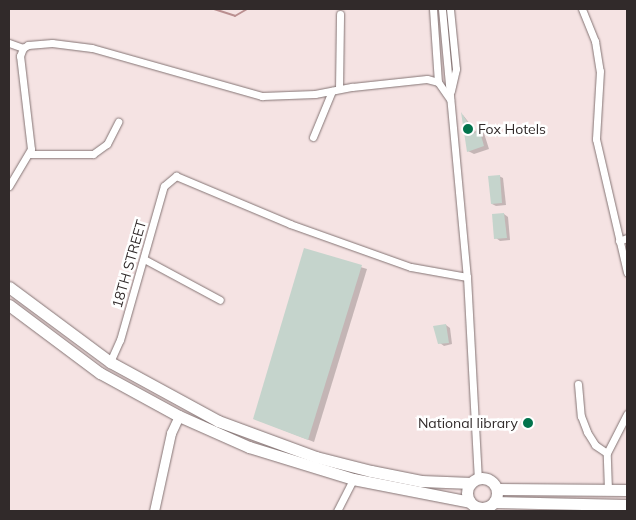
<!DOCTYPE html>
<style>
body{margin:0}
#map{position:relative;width:636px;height:520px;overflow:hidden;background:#f5e3e3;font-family:Mulish,sans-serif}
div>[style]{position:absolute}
.shadow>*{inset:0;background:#0003}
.stream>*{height:2px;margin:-1px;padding:0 1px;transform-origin:1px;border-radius:1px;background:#ba8f90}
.building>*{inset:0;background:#c5d4cc}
.roads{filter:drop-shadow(0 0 1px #847474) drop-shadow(0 0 1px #847474)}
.minor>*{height:7px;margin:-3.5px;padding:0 3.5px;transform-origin:3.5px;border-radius:3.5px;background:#fff}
.tertiary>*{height:9px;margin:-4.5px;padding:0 4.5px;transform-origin:4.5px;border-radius:4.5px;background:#fff}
.trunk>*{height:11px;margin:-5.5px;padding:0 5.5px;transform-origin:5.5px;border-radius:5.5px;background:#fff}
.trunk>.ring{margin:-5.5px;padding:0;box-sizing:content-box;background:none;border:11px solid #fff;border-radius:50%}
.dots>*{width:14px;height:14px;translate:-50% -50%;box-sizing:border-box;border:2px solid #fff;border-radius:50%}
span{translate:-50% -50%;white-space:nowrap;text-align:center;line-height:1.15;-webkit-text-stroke:5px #fff;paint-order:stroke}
.poi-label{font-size:14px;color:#312a2a}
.left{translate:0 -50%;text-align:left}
.right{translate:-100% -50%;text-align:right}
.street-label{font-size:14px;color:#312a2a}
.frame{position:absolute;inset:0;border:10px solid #312a2a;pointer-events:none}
</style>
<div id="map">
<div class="shadow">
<i style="clip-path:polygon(463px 115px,477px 133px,478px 127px,483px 130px,489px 149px,474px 154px,468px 151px)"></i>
<i style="clip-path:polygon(499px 176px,503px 178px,506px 205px,496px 206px,492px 204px)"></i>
<i style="clip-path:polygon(504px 214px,508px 217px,510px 240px,500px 241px,496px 238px)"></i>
<i style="clip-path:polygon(305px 250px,367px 269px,314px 442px,260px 421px)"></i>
<i style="clip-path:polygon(446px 325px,450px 328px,452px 344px,444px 346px,440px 343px)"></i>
</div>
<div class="stream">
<i style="left:214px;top:9px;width:22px;rotate:18deg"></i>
<i style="left:235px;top:16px;width:14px;rotate:-30deg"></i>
</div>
<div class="building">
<i style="clip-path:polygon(461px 112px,475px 134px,478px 125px,484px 146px,467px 152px)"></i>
<i style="clip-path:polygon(500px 175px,502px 203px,491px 204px,488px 176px)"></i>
<i style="clip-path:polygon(504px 213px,507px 238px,494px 239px,492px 214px)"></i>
<i style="clip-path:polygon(304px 248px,362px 265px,308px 440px,253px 419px)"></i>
<i style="clip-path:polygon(446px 324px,449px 343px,438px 344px,433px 326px)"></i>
</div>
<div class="roads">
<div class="minor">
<i style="left:433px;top:9px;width:73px;rotate:86.1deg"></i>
<i style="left:442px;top:9px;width:269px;rotate:84.7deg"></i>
<i style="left:467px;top:277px;width:201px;rotate:86.9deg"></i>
<i style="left:450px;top:9px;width:60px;rotate:84.3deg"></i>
<i style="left:456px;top:69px;width:23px;rotate:103deg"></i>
<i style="left:582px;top:9px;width:35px;rotate:68deg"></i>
<i style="left:595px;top:41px;width:30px;rotate:81deg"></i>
<i style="left:600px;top:71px;width:68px;rotate:93.4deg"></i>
<i style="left:596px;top:139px;width:137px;rotate:76.9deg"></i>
<i style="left:9px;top:43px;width:15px;rotate:20deg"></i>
<i style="left:339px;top:89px;width:75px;rotate:-89.2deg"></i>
<i style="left:313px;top:137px;width:50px;rotate:-67.6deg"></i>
<i style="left:29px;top:154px;width:64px"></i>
<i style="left:93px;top:154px;width:17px;rotate:-36deg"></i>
<i style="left:107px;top:144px;width:25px;rotate:-63deg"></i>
<i style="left:9px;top:186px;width:43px;rotate:-59.3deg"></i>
<i style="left:31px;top:149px;width:94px;rotate:-96.7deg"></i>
<i style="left:20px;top:56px;width:9px;rotate:-69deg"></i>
<i style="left:23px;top:48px;width:6px;rotate:-31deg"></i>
<i style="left:28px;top:45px;width:24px;rotate:-5deg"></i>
<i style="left:52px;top:43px;width:40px;rotate:7.1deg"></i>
<i style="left:92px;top:48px;width:177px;rotate:15.8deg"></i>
<i style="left:262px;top:96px;width:53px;rotate:-2.2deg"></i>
<i style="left:315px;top:94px;width:38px;rotate:-11deg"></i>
<i style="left:352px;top:87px;width:75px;rotate:-6.1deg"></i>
<i style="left:427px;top:79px;width:11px;rotate:15deg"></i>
<i style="left:438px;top:82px;width:21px;rotate:55deg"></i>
<i style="left:619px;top:241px;width:9px;rotate:-21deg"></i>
<i style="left:144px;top:259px;width:86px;rotate:28.3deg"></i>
<i style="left:110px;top:362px;width:24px;rotate:-66deg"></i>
<i style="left:120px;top:340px;width:160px;rotate:-74.1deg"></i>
<i style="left:164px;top:186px;width:16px;rotate:-40deg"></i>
<i style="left:176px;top:176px;width:124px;rotate:22.8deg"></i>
<i style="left:290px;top:224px;width:128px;rotate:19.6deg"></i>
<i style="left:411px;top:267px;width:57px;rotate:10.1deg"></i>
<i style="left:578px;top:384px;width:32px;rotate:85deg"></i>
<i style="left:581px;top:416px;width:17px;rotate:69deg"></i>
<i style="left:587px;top:432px;width:15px;rotate:58deg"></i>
<i style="left:595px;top:445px;width:14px;rotate:34deg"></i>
<i style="left:608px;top:490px;width:37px;rotate:-92deg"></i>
<i style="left:607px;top:453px;width:44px;rotate:-62.9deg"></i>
<i style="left:337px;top:511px;width:36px;rotate:-63deg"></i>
</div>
<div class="tertiary">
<i style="left:154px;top:511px;width:80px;rotate:-77.7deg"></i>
<i style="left:171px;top:433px;width:19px;rotate:-65deg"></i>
</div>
<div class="trunk">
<i style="left:9px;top:287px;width:126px;rotate:36.6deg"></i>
<i style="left:110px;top:362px;width:123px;rotate:28.6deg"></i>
<i style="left:218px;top:421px;width:104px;rotate:20.2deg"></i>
<i style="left:316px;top:457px;width:57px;rotate:14.3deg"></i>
<i style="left:371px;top:471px;width:51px;rotate:11.3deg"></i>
<i style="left:421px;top:481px;width:50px;rotate:2.3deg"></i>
<i style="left:9px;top:305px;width:114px;rotate:36.8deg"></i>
<i style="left:100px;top:373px;width:90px;rotate:28.6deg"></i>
<i style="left:179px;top:416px;width:77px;rotate:23.9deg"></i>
<i style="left:249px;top:447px;width:109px;rotate:17.1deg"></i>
<i style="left:353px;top:479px;width:119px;rotate:11.1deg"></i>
<i class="ring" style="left:467px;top:478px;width:19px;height:19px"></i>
<i style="left:497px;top:489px;width:130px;rotate:0.4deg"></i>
<i style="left:494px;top:502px;width:133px;rotate:1.3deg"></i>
</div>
</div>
<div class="dots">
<i style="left:468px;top:129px;background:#02734c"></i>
<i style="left:528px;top:423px;background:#02734c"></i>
</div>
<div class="poi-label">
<span class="left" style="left:478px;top:129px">Fox Hotels</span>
<span class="right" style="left:518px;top:423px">National library</span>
</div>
<div class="street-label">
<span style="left:129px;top:264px;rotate:-74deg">18TH STREET</span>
</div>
<div class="frame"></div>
</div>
